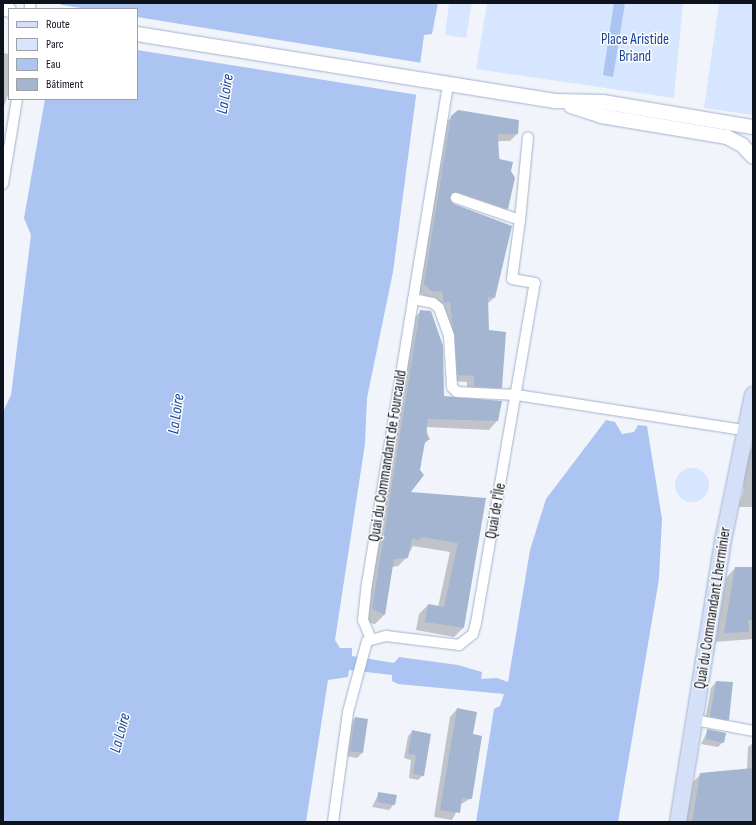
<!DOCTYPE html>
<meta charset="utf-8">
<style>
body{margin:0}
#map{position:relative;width:756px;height:825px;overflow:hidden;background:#f1f5fb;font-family:"Sofia Sans Condensed",sans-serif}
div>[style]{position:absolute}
.green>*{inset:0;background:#d7e6ff}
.round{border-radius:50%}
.water>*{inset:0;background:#abc4f1}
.pier>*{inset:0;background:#f1f5fb}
.shadow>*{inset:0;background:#0003}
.building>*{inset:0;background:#a4b5d1}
.roads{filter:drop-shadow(0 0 1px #a2b2cf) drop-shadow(0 0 1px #a2b2cf)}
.street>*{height:10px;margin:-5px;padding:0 5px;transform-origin:5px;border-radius:5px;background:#fff}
.secondary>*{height:14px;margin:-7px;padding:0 7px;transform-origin:7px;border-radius:7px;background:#fff}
.primary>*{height:16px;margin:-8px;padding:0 8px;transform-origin:8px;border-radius:8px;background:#d4e0f8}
span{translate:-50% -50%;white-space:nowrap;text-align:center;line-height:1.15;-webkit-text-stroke:3px #fff;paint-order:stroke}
.park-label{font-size:15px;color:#174397}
.street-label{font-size:15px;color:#0d121c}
.water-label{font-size:16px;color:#1a459a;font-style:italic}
.frame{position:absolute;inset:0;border:4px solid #0d121c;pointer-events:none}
.legend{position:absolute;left:8px;top:8px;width:130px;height:92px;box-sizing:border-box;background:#fff;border:1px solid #9ea0a4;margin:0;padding:5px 7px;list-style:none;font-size:12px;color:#0d121c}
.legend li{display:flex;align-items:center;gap:8px;height:20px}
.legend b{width:20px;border:1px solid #9ea0a4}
</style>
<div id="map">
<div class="green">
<i style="clip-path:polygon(449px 3px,472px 3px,466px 38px,445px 35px)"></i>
<i style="clip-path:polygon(487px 3px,683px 3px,674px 98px,476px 69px)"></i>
<i style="clip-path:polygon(719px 3px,753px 3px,753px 115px,704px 108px)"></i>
<i class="round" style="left:675px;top:468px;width:34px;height:34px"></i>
</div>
<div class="water">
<i style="clip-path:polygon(60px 3px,438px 3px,432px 34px,424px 35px,393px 272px,367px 398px,365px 444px,335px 640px,340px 648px,352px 648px,352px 656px,394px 663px,399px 657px,458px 665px,482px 672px,481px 679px,497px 678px,508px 682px,530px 550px,546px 499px,606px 420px,615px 422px,622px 434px,634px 432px,638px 425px,647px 426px,662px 519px,659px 579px,618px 822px,476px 822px,494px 709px,500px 706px,504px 694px,398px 684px,392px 681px,392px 675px,349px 670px,348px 677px,328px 680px,306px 822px,3px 822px,3px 412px,11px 395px,31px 235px,24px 218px,45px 99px,137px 99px,137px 9px,59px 9px)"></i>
<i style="clip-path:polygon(614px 3px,625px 3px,613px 77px,603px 75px)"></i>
</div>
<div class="pier">
<i style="clip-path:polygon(58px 3px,62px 5px,87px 9px,57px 9px)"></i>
<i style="clip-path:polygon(137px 17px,422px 63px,418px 95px,137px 50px)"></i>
</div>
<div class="shadow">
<i style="clip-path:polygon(3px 53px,9px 54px,9px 92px,3px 109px)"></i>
<i style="clip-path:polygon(452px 117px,517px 134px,510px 141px,497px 141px,507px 209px,500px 215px,448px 199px,494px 298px,487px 304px,488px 330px,501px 387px,494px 394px,467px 393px,467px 382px,451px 381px,444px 309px,417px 291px,444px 124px)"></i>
<i style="clip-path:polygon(421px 311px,443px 397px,497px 421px,489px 430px,426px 427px,429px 439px,423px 445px,409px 493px,484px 499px,463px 628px,454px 637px,416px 630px,419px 614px,428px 605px,438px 607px,450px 552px,413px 546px,407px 557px,398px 566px,392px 567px,384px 615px,375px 624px,366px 622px,412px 320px)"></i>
<i style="clip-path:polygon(753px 447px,753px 507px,738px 507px,743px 493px,746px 454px)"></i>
<i style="clip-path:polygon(735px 568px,753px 578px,753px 639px,715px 642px,726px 578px)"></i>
<i style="clip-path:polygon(716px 682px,728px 719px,723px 725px,705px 721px,711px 688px)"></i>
<i style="clip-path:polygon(457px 709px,472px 735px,471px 798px,460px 805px,452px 820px,434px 817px,450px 717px)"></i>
<i style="clip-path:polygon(355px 718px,362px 753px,357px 758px,345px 756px,350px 724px)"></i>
<i style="clip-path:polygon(708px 730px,723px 742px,718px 747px,701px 744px)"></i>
<i style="clip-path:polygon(413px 731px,423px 775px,418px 780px,409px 778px,411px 760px,404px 758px,408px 736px)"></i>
<i style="clip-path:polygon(753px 743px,753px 822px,686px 822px,693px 782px,701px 774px,747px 770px,748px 747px)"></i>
<i style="clip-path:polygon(379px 793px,394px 804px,389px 810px,372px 807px)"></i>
</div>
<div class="building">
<i style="clip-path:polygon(458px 110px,519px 120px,518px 134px,498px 134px,499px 159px,513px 162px,511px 171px,515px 178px,508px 209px,458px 192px,451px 193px,450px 199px,454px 204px,512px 226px,495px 298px,488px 297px,489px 330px,506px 332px,502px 388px,474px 386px,474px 376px,458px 375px,450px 302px,444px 303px,442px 292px,431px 291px,424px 284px,451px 116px)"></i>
<i style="clip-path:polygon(420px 310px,431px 311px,443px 346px,444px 396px,502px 401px,498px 421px,428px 419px,426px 434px,430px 439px,425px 442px,420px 470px,424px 475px,411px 492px,486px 498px,464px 628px,425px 622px,428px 604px,444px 607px,458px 543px,421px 537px,420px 540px,412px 539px,408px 558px,394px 559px,385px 615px,372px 609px)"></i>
<i style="clip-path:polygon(735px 567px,753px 567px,753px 620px,748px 620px,749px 632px,724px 633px)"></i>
<i style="clip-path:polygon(716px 681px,733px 682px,729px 720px,710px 716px)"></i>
<i style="clip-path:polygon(457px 708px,477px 712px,473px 734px,482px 736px,472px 799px,462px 798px,460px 813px,440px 810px)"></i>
<i style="clip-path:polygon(355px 717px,368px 719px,363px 753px,350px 751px)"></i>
<i style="clip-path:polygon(707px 729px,726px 733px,724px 743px,706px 739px)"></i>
<i style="clip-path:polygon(412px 730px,431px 734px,424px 776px,413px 774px,416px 755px,408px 754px)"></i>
<i style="clip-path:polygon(753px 768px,753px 822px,692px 822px,700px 773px)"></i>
<i style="clip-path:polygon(378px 792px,397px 795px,395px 805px,377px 802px)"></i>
</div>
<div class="roads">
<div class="street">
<i style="left:30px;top:9px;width:6px;rotate:-90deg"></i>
<i style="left:3px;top:184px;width:86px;rotate:-80.6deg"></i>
<i style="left:520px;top:220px;width:83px;rotate:-84.5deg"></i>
<i style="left:413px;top:299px;width:20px;rotate:11deg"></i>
<i style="left:433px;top:303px;width:8px;rotate:40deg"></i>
<i style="left:439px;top:308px;width:30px;rotate:70deg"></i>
<i style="left:449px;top:336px;width:51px;rotate:86.6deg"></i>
<i style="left:452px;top:387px;width:7px;rotate:45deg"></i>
<i style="left:457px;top:392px;width:60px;rotate:2.9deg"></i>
<i style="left:517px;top:395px;width:230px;rotate:8.8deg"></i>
<i style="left:371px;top:639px;width:21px;rotate:-113deg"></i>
<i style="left:363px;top:620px;width:36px;rotate:-84deg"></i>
<i style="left:367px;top:584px;width:506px;rotate:-80.78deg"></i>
<i style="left:695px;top:720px;width:59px;rotate:10.7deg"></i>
<i style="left:333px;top:822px;width:111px;rotate:-82.2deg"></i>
<i style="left:348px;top:712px;width:73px;rotate:-75deg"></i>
<i style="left:367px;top:641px;width:20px;rotate:-15deg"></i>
<i style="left:386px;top:636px;width:74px;rotate:7deg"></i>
<i style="left:459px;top:645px;width:18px;rotate:-38deg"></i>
<i style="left:473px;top:634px;width:11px;rotate:-75deg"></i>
<i style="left:476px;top:623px;width:345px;rotate:-80.2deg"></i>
<i style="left:535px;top:283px;width:23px;rotate:-170deg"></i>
<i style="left:512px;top:279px;width:60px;rotate:-82.3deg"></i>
<i style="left:520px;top:220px;width:68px;rotate:-161deg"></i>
</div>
<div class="secondary">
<i style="left:3px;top:8px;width:6px;rotate:18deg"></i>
<i style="left:137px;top:34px;width:425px;rotate:9.1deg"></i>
<i style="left:557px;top:101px;width:46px;rotate:1.2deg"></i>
<i style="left:603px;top:102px;width:152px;rotate:9.5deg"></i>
<i style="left:571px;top:106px;width:32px;rotate:18deg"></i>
<i style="left:601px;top:116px;width:128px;rotate:9.5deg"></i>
<i style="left:727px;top:137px;width:17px;rotate:28deg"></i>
<i style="left:742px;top:145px;width:16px;rotate:47deg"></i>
</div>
<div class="primary">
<i style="left:678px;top:822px;width:285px;rotate:-80.9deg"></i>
<i style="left:723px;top:541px;width:149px;rotate:-78.4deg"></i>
</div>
</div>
<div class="park-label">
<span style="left:635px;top:48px">Place Aristide<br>Briand</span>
</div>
<div class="street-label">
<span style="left:388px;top:456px;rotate:-81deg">Quai du Commandant de Fourcauld</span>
<span style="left:496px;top:511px;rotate:-80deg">Quai de l'Île</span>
<span style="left:713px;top:608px;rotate:-81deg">Quai du Commandant Lherminier</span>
</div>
<div class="water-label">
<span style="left:226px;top:94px;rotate:-81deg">La Loire</span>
<span style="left:177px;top:414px;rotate:-82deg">La Loire</span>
<span style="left:121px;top:733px;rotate:-75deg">La Loire</span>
</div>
<div class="frame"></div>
<ul class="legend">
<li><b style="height:5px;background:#d4e0f8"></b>Route</li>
<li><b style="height:11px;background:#d7e6ff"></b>Parc</li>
<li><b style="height:11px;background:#abc4f1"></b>Eau</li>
<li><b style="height:11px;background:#a4b5d1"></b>Bâtiment</li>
</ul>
</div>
